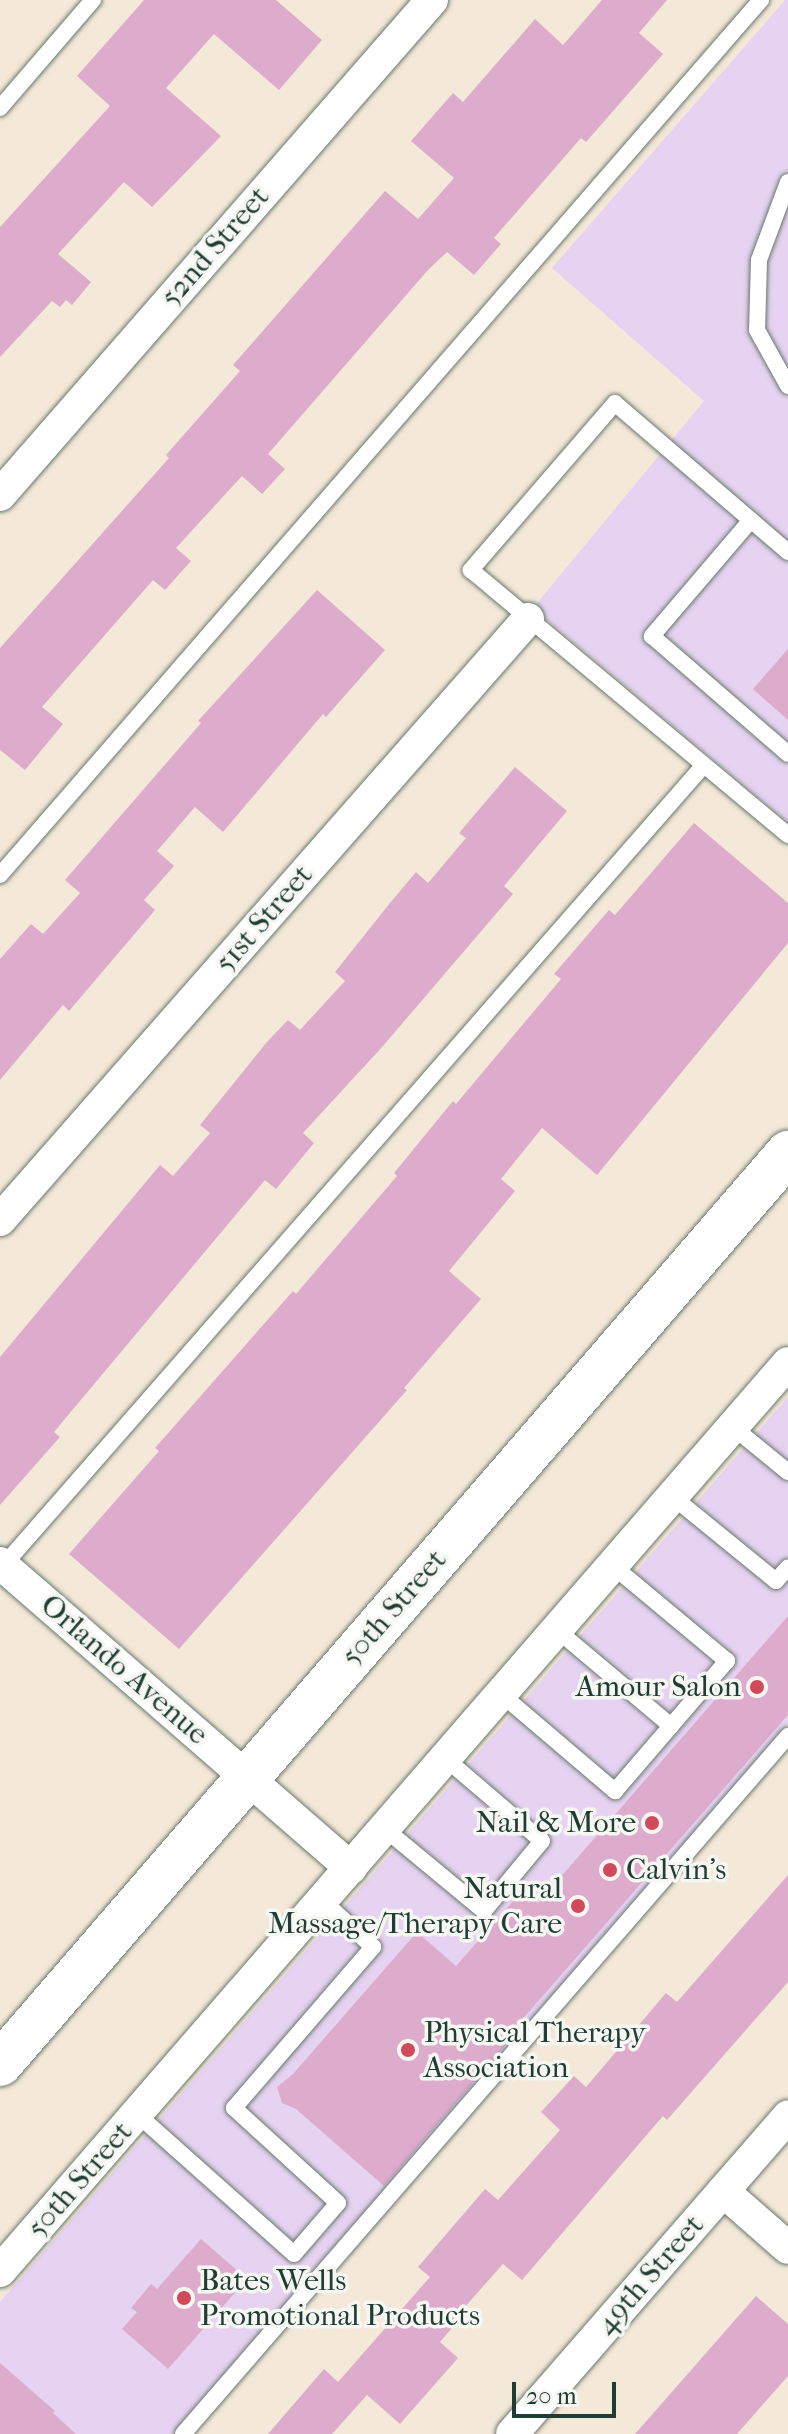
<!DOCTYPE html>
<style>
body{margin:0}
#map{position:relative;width:788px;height:2434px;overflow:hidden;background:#f4e9d9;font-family:"IM FELL French Canon",serif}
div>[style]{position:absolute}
.built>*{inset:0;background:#e5d3f1}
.building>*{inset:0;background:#ddaccc}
.roads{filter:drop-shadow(0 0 2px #6a796e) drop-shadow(0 0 2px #6a796e)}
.lane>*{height:16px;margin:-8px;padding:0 8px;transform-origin:8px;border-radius:8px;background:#fff}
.street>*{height:32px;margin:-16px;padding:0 16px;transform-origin:16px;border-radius:16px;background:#fff}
.secondary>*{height:44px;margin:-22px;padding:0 22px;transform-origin:22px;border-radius:22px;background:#fff}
.dots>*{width:22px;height:22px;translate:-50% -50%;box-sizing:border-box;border:4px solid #f6f6f2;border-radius:50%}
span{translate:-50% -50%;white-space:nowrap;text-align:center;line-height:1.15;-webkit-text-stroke:7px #f6f6f2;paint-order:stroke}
.street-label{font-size:30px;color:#1f3d34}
.poi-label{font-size:30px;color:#1f3d34}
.right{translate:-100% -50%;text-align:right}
.left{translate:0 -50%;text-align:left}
.scale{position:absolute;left:512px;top:2382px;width:104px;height:36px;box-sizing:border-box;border:4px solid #1f3d34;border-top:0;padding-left:10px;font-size:24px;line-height:28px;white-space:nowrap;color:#1f3d34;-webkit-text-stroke:6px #f6f6f2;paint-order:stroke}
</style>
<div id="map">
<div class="built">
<i style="clip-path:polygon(785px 0,788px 0,788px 823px,533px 608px,704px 401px,552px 268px)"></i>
<i style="clip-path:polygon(788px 1397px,788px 1724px,173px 2434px,0 2434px,0 2302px)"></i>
</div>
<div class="building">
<i style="clip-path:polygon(144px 0,276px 0,322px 40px,279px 90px,214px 34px,166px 88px,221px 136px,152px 207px,124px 182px,58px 254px,91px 282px,72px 305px,66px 300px,60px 307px,52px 301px,0 357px,0 227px,110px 106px,77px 76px)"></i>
<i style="clip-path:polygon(602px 0,667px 0,639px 33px,663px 54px,586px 142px,581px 138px,494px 238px,501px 244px,474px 275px,447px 252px,428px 270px,268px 454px,285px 469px,262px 494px,242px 476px,176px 548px,191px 561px,165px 590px,153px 580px,42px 707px,63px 724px,25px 770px,0 750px,0 648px,169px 458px,166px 455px,240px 371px,233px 365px,385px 191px,418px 219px,454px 178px,411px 141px,453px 93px,463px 102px,535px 19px,563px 45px)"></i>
<i style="clip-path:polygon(317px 590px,385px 650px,326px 717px,323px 714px,223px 832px,195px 807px,157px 851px,174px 866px,144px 900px,155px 910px,69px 1011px,63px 1005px,0 1080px,0 959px,31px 924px,43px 934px,80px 893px,65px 880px,201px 723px,198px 721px)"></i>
<i style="clip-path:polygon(788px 649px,788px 720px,753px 689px)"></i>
<i style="clip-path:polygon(515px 767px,567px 811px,504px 886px,513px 894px,383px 1046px,303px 1133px,314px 1143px,276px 1189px,265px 1180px,54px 1432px,60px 1437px,0 1505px,0 1357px,160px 1165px,173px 1176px,210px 1133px,200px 1125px,266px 1043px,288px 1020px,300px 1030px,345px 981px,335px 972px,390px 903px,416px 872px,428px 883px,466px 838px,459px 833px)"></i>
<i style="clip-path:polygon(694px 823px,788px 903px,788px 943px,597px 1175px,542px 1128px,501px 1179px,515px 1191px,449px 1271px,481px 1299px,404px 1388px,407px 1390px,179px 1649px,69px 1554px,159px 1451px,155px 1448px,293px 1291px,296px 1294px,397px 1176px,394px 1173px,453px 1101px,456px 1104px,561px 979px,554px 974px,609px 910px,615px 915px)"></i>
<i style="clip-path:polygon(788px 1616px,788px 1715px,520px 2022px,523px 2025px,384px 2186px,296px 2109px,282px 2103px,277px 2087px,293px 2074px,417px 1932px,456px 1966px,523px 1890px,538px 1903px)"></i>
<i style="clip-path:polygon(788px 1875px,788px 1982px,667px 2120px,663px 2116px,522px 2280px,503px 2264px,456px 2317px,459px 2320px,440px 2342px,458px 2358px,400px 2424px,367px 2395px,332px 2434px,268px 2434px,324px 2369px,338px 2382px,430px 2277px,418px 2267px,485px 2189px,498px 2200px,560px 2130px,541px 2112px,574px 2076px,586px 2087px,666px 1993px,677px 2002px)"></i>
<i style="clip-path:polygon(201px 2239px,247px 2279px,168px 2369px,122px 2329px,137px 2312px,131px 2308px,151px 2284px,157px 2289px)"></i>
<i style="clip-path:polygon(756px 2296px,788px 2324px,788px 2376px,737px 2434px,635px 2434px)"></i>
<i style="clip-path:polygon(0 2363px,55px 2411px,53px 2413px,76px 2434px,0 2434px)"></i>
</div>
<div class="roads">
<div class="lane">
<i style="left:0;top:108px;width:143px;rotate:-49.3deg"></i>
<i style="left:788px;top:182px;width:83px;rotate:110.4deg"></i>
<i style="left:759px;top:260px;width:70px;rotate:91.6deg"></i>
<i style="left:757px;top:330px;width:64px;rotate:61deg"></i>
<i style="left:751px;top:520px;width:153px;rotate:130.5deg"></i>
<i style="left:652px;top:636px;width:180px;rotate:40.9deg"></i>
<i style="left:788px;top:552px;width:228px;rotate:-139.3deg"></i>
<i style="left:615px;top:403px;width:221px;rotate:130.8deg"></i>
<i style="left:471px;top:570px;width:413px;rotate:39.9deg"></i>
<i style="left:0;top:875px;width:1160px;rotate:-48.99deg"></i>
<i style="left:733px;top:1427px;width:71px;rotate:39.3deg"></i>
<i style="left:673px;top:1497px;width:133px;rotate:39.2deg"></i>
<i style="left:776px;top:1581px;width:18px;rotate:-49deg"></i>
<i style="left:3px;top:1566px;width:1064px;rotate:-48.81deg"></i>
<i style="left:557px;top:1630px;width:149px;rotate:40.1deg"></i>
<i style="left:501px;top:1694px;width:150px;rotate:40.4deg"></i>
<i style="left:615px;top:1791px;width:172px;rotate:-49.3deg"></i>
<i style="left:727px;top:1661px;width:148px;rotate:-140.2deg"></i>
<i style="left:385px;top:1829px;width:129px;rotate:39.6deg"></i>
<i style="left:484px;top:1911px;width:91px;rotate:-50.4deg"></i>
<i style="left:542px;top:1841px;width:126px;rotate:-139.5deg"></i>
<i style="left:137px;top:2114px;width:210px;rotate:41.7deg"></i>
<i style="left:294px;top:2254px;width:67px;rotate:-49.2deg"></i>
<i style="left:338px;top:2203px;width:141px;rotate:-137.6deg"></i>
<i style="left:234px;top:2108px;width:213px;rotate:-49.2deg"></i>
<i style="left:373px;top:1947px;width:68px;rotate:-137.4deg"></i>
<i style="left:183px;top:2434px;width:924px;rotate:-49.08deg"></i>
</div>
<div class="street">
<i style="left:0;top:495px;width:657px;rotate:-48.89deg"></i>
<i style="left:0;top:1220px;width:800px;rotate:-48.7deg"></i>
<i style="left:0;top:1563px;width:465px;rotate:41deg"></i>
<i style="left:723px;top:2191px;width:86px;rotate:41.2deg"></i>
<i style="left:0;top:2271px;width:1202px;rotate:-49.05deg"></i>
<i style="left:512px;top:2434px;width:421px;rotate:-49deg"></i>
</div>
<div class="secondary">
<i style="left:0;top:2064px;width:1205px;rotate:-49.14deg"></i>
</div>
</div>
<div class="dots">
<i style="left:757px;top:1687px;background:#d1495b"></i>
<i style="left:652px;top:1823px;background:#d1495b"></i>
<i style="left:610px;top:1870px;background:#d1495b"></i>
<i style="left:578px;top:1906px;background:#d1495b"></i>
<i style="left:408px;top:2050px;background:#d1495b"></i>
<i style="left:184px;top:2298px;background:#d1495b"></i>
</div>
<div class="street-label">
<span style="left:215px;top:247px;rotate:-49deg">52nd Street</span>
<span style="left:264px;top:919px;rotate:-49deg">51st Street</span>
<span style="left:394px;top:1608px;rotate:-49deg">50th Street</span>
<span style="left:124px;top:1670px;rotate:41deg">Orlando Avenue</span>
<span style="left:80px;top:2180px;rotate:-49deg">50th Street</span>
<span style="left:650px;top:2275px;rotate:-49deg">49th Street</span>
</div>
<div class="poi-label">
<span class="right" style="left:741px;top:1687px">Amour Salon</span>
<span class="right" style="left:636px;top:1823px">Nail &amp; More</span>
<span class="left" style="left:626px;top:1870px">Calvin's</span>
<span class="right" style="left:562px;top:1906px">Natural<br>Massage/Therapy Care</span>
<span class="left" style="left:424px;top:2050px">Physical Therapy<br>Association</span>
<span class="left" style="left:200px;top:2298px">Bates Wells<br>Promotional Products</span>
</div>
<div class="scale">20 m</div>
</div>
